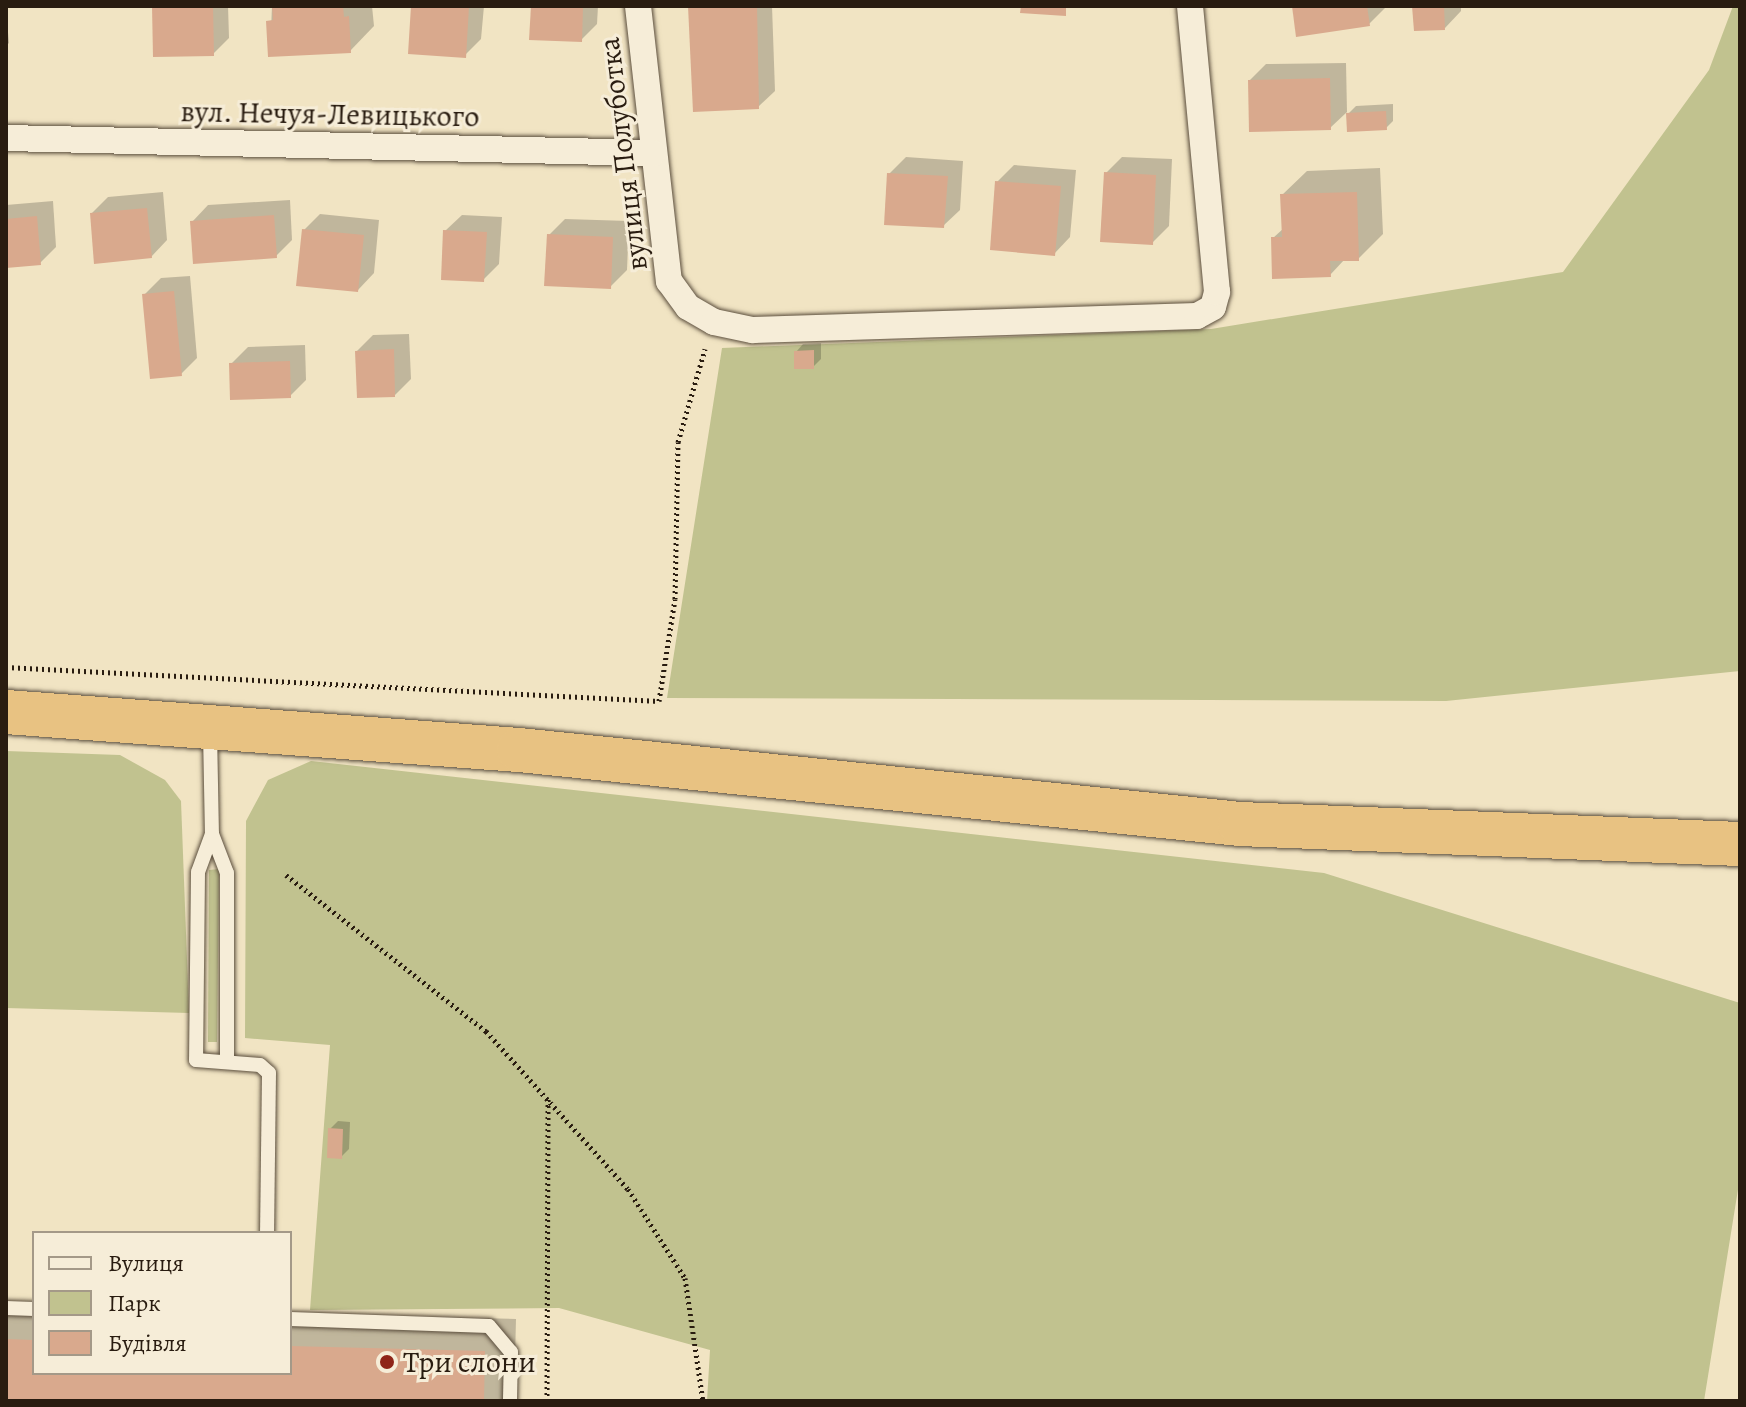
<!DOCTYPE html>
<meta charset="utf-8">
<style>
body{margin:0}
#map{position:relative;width:1746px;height:1407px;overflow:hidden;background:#f1e4c3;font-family:Alegreya,serif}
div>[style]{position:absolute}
.green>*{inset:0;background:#c1c28f}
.shadow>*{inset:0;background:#0003}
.building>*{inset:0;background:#d9a98d}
.path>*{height:5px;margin-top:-2.5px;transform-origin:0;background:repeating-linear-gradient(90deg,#291c10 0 2px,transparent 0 6px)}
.roads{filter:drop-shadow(0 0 2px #5b4e3d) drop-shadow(0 0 2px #5b4e3d)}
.lane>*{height:14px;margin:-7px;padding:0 7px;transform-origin:7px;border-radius:7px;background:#f6edd8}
.street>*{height:26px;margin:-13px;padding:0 13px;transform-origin:13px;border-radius:13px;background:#f6edd8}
.highway>*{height:44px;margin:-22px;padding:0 22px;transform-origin:22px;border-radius:22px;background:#e8c282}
.dots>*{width:22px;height:22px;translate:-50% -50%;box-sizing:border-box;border:4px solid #f6edd8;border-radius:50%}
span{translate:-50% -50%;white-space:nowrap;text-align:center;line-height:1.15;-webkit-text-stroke:6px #f6edd8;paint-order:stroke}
.street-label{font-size:30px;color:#291c10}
.poi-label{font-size:30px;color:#291c10}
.left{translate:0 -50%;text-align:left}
.frame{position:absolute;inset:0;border:8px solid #291c10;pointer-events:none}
.legend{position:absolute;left:32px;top:1231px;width:260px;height:144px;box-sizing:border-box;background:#f6edd8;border:2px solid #a49988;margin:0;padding:10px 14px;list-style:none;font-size:24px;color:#291c10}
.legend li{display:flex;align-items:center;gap:16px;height:40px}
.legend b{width:40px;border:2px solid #a49988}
</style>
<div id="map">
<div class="green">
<i style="clip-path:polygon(1733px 6px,1740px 6px,1740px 671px,1446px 701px,667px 698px,722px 348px,1211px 329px,1563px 272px,1709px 70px)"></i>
<i style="clip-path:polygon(6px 751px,120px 755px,165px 780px,181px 801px,189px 1013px,6px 1008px)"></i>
<i style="clip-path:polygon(311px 761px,1324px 873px,1740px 1003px,1740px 1177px,1704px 1401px,707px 1401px,710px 1350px,559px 1308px,310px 1310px,330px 1045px,245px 1038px,246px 821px,268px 780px)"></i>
<i style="clip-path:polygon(219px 869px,217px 1042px,208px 1042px,209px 870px)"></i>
</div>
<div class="shadow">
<i style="clip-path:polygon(154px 6px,228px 6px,229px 38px,213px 54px)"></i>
<i style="clip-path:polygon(272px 6px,372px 6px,374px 26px,350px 51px,270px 55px)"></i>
<i style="clip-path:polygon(413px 6px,484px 6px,481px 39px,465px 55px)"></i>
<i style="clip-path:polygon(533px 6px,598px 6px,597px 24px,581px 40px)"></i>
<i style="clip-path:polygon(690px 6px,772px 6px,775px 91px,758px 107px)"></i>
<i style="clip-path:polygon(1294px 6px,1387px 6px,1369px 24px)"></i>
<i style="clip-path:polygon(1414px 6px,1461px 6px,1461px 11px,1445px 28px)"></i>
<i style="clip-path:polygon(6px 10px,9px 43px,6px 46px)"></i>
<i style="clip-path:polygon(1346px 63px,1347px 112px,1330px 128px,1250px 80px,1266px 64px)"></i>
<i style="clip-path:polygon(1393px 104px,1393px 121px,1386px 128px,1348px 114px,1356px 106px)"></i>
<i style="clip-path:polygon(906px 157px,963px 161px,960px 210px,943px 226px,889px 174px)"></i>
<i style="clip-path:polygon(1122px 157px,1172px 159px,1169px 226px,1152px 243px,1106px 173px)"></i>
<i style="clip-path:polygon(1014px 165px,1076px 170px,1070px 237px,1054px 254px,997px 182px)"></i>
<i style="clip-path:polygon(1380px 168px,1383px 234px,1358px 259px,1345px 259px,1330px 275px,1273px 238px,1284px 228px,1282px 195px,1307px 171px)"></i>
<i style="clip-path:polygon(163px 192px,167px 240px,151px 257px,92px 213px,108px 197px)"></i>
<i style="clip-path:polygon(290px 200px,292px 240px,276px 256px,192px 222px,208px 205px)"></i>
<i style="clip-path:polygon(53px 201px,56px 247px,40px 263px,6px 266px,6px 205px)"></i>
<i style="clip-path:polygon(320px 214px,379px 220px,374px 273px,358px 290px,304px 230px)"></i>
<i style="clip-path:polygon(462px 215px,502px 217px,499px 264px,483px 280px,445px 231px)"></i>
<i style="clip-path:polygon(565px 219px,629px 221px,627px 270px,610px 287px,549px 235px)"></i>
<i style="clip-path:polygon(190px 276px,197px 358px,181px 374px,144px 295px,161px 278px)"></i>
<i style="clip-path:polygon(409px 334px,411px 379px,395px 395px,357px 351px,373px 335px)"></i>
<i style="clip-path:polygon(821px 343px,821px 359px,813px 367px,796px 352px,803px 344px)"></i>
<i style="clip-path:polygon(305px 345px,306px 380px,290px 396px,231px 364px,248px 347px)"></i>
<i style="clip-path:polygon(338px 1121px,350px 1122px,349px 1149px,341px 1157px,330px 1129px)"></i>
<i style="clip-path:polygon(6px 1307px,34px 1308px,34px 1373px,290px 1373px,290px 1314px,516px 1319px,514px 1401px,6px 1401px)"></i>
</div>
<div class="building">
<i style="clip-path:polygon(152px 6px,213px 6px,214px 56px,153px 57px)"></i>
<i style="clip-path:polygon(272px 6px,343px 6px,344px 17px,349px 16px,351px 53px,268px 57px,266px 21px,273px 20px)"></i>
<i style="clip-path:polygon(411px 6px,469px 6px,466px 58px,408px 54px)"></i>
<i style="clip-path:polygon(531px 6px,583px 6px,582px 42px,529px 40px)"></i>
<i style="clip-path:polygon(688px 6px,757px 6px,759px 109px,693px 112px)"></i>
<i style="clip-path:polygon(1021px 6px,1066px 6px,1066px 16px,1020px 13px)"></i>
<i style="clip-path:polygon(1292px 6px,1367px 6px,1370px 26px,1296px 37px)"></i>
<i style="clip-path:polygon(1412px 6px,1444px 6px,1445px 30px,1414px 31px)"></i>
<i style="clip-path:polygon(1330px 78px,1331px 130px,1249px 132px,1248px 80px)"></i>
<i style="clip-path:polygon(1386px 111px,1387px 130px,1347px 132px,1346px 113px)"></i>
<i style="clip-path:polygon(1104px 172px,1156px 175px,1153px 245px,1100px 242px)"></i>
<i style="clip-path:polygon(887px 173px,948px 176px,944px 228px,884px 225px)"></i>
<i style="clip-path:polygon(995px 181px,1061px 186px,1055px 256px,990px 250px)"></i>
<i style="clip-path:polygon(1357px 192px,1359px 261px,1330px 261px,1331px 277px,1272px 279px,1271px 237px,1282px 237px,1280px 194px)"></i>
<i style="clip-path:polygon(147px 208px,152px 258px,94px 264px,90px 213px)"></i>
<i style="clip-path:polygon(274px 215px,277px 258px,193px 264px,190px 221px)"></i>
<i style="clip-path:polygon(37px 216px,41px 265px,6px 268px,6px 219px)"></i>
<i style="clip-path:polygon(302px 229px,364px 235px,358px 292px,296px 286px)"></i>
<i style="clip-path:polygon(443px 230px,487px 232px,484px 282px,441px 280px)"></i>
<i style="clip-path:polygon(547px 234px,613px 237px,611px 289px,544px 286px)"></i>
<i style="clip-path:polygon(174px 291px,182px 376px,150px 379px,142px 294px)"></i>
<i style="clip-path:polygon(394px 349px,395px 397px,357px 398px,355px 351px)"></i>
<i style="clip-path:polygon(814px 350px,814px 369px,794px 369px,794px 351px)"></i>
<i style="clip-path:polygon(290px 361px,291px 398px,230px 400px,229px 363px)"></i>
<i style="clip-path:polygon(328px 1128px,343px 1129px,342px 1159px,327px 1158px)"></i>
<i style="clip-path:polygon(6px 1339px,34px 1340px,34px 1373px,290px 1373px,290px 1346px,485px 1351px,484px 1401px,6px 1401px)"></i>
</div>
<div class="path">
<i style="left:6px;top:667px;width:654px;rotate:2.98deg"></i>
<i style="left:659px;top:701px;width:103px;rotate:-81.1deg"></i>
<i style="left:675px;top:599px;width:157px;rotate:-88.9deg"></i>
<i style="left:678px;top:442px;width:97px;rotate:-73.8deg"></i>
<i style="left:286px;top:875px;width:254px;rotate:38deg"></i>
<i style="left:486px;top:1031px;width:212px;rotate:48.1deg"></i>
<i style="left:628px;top:1189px;width:106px;rotate:57.4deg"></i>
<i style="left:685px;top:1278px;width:124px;rotate:81.7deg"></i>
<i style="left:547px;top:1401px;width:303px;rotate:-89.8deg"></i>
</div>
<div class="roads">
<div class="lane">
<i style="left:210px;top:732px;width:102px;rotate:88.9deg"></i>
<i style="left:212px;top:834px;width:42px;rotate:69deg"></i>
<i style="left:227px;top:873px;width:189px;rotate:90deg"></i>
<i style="left:212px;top:834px;width:40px;rotate:110.2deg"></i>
<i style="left:198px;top:872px;width:188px;rotate:90.6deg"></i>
<i style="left:196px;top:1060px;width:64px;rotate:4.5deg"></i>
<i style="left:260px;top:1065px;width:12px;rotate:42deg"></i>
<i style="left:269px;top:1073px;width:160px;rotate:90.7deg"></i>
<i style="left:6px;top:1308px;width:28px;rotate:2deg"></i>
<i style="left:290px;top:1319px;width:199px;rotate:2deg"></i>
<i style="left:489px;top:1326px;width:34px;rotate:50deg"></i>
<i style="left:511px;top:1352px;width:49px;rotate:91.2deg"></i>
</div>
<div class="street">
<i style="left:638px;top:6px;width:277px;rotate:83.6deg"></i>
<i style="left:669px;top:281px;width:32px;rotate:54deg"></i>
<i style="left:688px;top:307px;width:30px;rotate:30deg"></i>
<i style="left:714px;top:322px;width:40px;rotate:12deg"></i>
<i style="left:753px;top:330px;width:444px;rotate:-1.8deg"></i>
<i style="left:1197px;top:316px;width:18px;rotate:-29deg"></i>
<i style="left:1213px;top:307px;width:16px;rotate:-75deg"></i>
<i style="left:1217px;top:292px;width:287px;rotate:-95.4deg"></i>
<i style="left:6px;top:138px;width:647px;rotate:1.33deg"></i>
</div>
<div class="highway">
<i style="left:6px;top:712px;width:514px;rotate:4.24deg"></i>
<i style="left:519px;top:750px;width:725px;rotate:5.86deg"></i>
<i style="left:1240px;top:824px;width:500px;rotate:2.29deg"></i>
</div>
</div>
<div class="dots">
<i style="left:387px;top:1362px;background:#8f2418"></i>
</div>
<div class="street-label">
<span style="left:330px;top:114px;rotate:1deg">вул. Нечуя-Левицького</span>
<span style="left:623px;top:154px;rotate:-97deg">вулиця Полуботка</span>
</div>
<div class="poi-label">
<span class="left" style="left:403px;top:1362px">Три слони</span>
</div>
<div class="frame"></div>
<ul class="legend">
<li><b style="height:10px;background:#f6edd8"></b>Вулиця</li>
<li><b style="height:22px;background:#c1c28f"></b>Парк</li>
<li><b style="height:22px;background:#d9a98d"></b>Будівля</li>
</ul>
</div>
